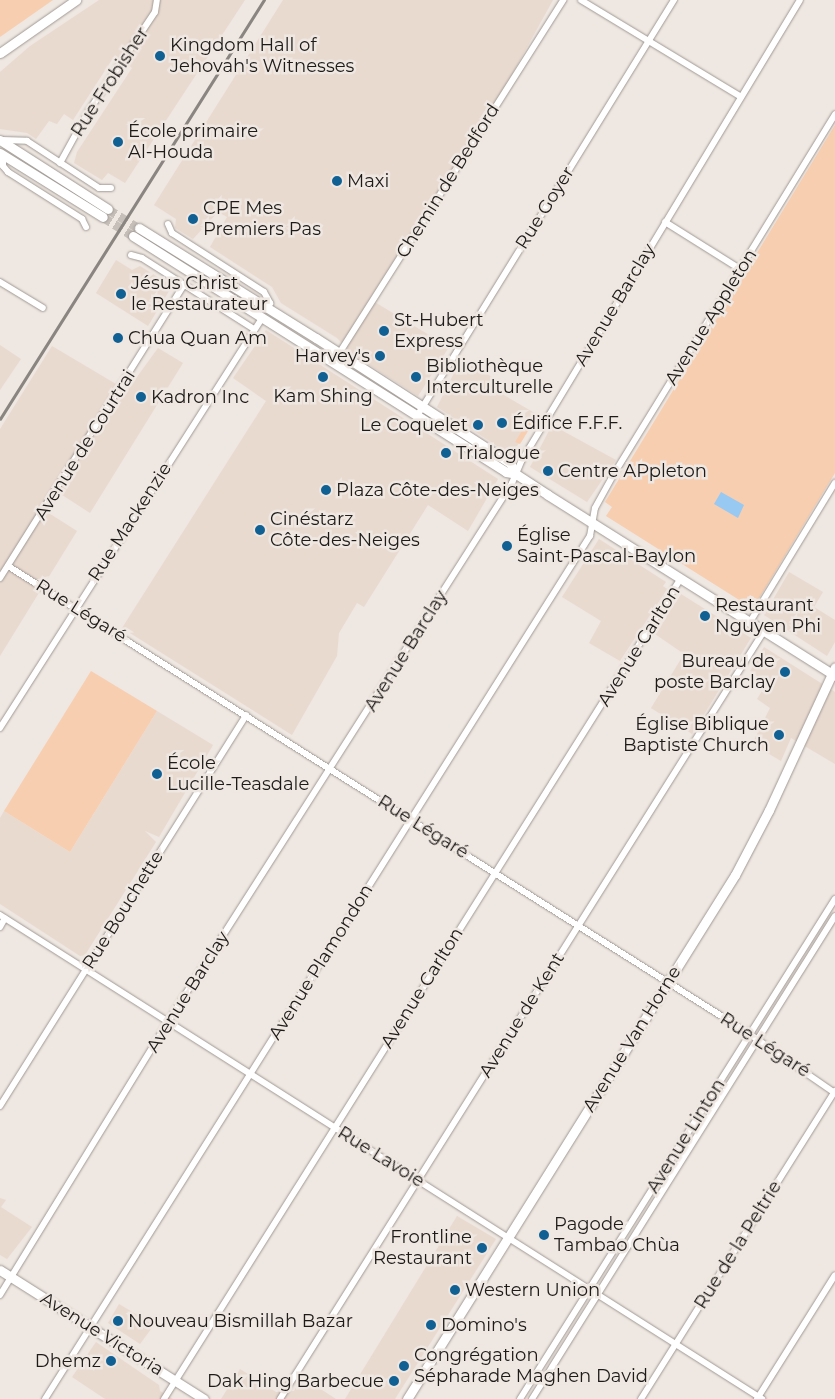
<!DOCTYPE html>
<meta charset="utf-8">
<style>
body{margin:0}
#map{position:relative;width:835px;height:1399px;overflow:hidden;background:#efe7e1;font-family:Montserrat,sans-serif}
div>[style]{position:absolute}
.built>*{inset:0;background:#e9dad0}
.green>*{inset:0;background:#f7ceb0}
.water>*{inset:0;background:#97c9f2}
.secondary-tunnel>*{height:9px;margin-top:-4.5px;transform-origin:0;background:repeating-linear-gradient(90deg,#c5beb9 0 9px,transparent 0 13.5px)}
.roads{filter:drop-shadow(0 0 1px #a09994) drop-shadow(0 0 1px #a09994)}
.street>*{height:6px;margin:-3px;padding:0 3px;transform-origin:3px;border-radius:3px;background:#fff}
.secondary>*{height:9px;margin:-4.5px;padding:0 4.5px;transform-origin:4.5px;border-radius:4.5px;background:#fff}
.rail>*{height:2.5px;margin:-1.25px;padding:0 1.25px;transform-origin:1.25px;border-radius:1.25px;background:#8b8581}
.dots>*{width:14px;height:14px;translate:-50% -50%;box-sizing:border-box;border:2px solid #efe7e1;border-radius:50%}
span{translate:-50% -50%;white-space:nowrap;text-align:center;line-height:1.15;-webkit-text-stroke:5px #efe7e1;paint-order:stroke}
.poi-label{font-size:18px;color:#1d1a18}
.left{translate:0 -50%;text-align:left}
.right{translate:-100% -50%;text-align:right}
.street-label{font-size:18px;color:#1d1a18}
</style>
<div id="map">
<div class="built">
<i style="clip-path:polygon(99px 0,245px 0,125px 183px,108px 173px,102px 180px,74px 163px,77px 152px,132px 68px,115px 55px,73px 120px,64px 114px,57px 124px,49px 121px,36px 139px,27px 133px,0 129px,0 72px,30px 46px)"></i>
<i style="clip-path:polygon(283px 0,553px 0,487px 120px,373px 301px,449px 347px,418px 396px,352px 354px,337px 338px,281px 303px,272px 287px,210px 247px,227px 217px,218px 212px,193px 239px,175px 228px,176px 219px,154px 205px)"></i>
<i style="clip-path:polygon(116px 260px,132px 270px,140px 266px,172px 286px,148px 326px,96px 293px)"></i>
<i style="clip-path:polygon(266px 330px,498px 479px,468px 531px,428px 505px,364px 607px,357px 603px,339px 633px,337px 656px,292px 735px,122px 628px,266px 401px,233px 378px)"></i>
<i style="clip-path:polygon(0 345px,21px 359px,0 390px)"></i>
<i style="clip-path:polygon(52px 346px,121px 387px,65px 476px,158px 348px,183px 363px,90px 513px,56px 491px,44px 510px,77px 531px,0 656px,0 429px)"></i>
<i style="clip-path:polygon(463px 355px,467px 362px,502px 383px,497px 391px,538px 415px,511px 455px,437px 407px)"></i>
<i style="clip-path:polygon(552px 425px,616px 460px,587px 502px,530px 467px)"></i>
<i style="clip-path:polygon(599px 539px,666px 582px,663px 586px,667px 589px,620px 661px,589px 643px,601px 621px,562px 597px)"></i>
<i style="clip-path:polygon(789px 572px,823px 592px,814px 607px,835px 620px,835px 642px,827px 656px,764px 615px)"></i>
<i style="clip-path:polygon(681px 594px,751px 638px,692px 734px,651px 708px,684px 654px,655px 634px)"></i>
<i style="clip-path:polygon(764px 647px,835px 692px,835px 764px,791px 738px,781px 761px,752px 744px,770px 708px,757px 699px,767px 683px,750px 671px)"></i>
<i style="clip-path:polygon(157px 711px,213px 745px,159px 837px,145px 831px,156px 842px,85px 955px,80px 956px,0 904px,0 818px,4px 811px,70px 852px)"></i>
<i style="clip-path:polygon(0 1198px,6px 1200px,1px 1207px,32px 1227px,7px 1259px,0 1255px)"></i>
<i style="clip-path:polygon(457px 1216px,496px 1239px,395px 1399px,345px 1399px)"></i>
<i style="clip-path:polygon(119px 1304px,154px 1325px,140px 1344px,108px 1323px)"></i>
<i style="clip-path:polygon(96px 1342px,159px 1385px,160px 1391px,173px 1399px,105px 1399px,72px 1377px)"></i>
<i style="clip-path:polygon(240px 1369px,276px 1392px,294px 1391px,302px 1377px,336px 1399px,221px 1399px)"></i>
</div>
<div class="green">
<i style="clip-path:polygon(0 0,53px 0,0 37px)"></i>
<i style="clip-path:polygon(835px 125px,835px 473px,758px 600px,750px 595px,744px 603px,606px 516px,612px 507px,605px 502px)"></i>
<i style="clip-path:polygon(533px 413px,538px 415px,520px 444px,515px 442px)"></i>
<i style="clip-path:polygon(91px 671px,157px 711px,70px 852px,4px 811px)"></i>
</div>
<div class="water">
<i style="clip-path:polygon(721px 492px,744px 505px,738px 518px,714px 504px)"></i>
</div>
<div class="secondary-tunnel">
<i style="left:108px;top:209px;width:36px;rotate:32deg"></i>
<i style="left:103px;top:217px;width:36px;rotate:32deg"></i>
</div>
<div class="roads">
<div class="street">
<i style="left:581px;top:0;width:187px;rotate:31.2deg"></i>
<i style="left:2px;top:140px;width:25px;rotate:2deg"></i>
<i style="left:27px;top:141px;width:86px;rotate:33.1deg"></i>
<i style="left:99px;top:188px;width:12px"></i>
<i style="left:3px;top:155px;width:11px;rotate:90deg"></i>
<i style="left:3px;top:166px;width:8px;rotate:50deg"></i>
<i style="left:8px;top:172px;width:88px;rotate:32.4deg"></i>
<i style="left:82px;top:219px;width:9px;rotate:63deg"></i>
<i style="left:60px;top:163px;width:58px;rotate:-61.2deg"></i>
<i style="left:88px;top:112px;width:120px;rotate:-56.2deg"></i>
<i style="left:155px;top:12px;width:12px;rotate:-81deg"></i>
<i style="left:665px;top:222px;width:89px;rotate:32.1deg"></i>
<i style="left:168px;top:224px;width:10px;rotate:66deg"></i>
<i style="left:172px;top:233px;width:109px;rotate:32.7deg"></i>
<i style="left:264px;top:292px;width:13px;rotate:61deg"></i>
<i style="left:270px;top:303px;width:7px;rotate:117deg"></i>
<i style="left:131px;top:255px;width:11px;rotate:15deg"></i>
<i style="left:142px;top:258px;width:133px;rotate:32.4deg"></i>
<i style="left:0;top:282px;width:50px;rotate:31.2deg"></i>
<i style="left:333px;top:363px;width:430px;rotate:-57.6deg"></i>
<i style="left:417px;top:416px;width:489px;rotate:-58.3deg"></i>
<i style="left:8px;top:566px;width:871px;rotate:32.25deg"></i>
<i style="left:745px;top:1031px;width:109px;rotate:34.6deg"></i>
<i style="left:0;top:578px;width:346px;rotate:-57.9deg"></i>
<i style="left:750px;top:622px;width:163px;rotate:-58.6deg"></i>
<i style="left:0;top:728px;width:487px;rotate:-57.4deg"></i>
<i style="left:0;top:915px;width:903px;rotate:32.42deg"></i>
<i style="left:0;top:927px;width:10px;rotate:-61deg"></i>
<i style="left:0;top:1106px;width:462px;rotate:-57.8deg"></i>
<i style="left:0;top:1295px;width:332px;rotate:-58.4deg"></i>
<i style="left:174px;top:1012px;width:628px;rotate:-57.42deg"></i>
<i style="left:512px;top:483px;width:25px;rotate:-67deg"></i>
<i style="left:522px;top:460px;width:537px;rotate:-58.85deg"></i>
<i style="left:45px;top:1399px;width:1021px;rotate:-57.73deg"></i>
<i style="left:590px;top:536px;width:28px;rotate:-80deg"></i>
<i style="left:595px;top:508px;width:35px;rotate:-61deg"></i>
<i style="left:612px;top:477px;width:426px;rotate:-58.4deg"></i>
<i style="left:164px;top:1399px;width:970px;rotate:-57.8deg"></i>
<i style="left:280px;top:1399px;width:908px;rotate:-57.78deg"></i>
<i style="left:520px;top:1399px;width:591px;rotate:-57.79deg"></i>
<i style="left:532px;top:1399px;width:570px;rotate:-57.9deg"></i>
<i style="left:641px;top:1399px;width:364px;rotate:-57.8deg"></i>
<i style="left:757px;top:1399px;width:146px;rotate:-57.8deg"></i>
</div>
<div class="secondary">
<i style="left:0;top:53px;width:93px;rotate:-34.9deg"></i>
<i style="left:0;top:140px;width:128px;rotate:32.6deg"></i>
<i style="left:0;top:153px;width:121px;rotate:31.9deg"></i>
<i style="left:139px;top:228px;width:208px;rotate:31.9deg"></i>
<i style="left:316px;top:338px;width:231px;rotate:32.8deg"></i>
<i style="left:510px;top:463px;width:13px;rotate:61deg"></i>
<i style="left:516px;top:474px;width:38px;rotate:33deg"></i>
<i style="left:548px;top:495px;width:339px;rotate:32.2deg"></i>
<i style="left:133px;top:236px;width:441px;rotate:32.3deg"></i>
<i style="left:506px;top:472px;width:10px;rotate:11deg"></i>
<i style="left:0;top:1270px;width:241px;rotate:32.3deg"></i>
<i style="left:407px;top:1399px;width:618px;rotate:-57.96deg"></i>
<i style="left:735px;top:875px;width:73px;rotate:-62.4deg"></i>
<i style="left:769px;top:810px;width:157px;rotate:-65.2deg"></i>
</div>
</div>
<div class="rail">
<i style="left:0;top:419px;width:495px;rotate:-57.8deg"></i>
</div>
<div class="dots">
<i style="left:160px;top:56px;background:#116093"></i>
<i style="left:118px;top:142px;background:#116093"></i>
<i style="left:337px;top:181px;background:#116093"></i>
<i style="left:193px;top:219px;background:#116093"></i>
<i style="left:121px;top:294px;background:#116093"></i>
<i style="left:384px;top:331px;background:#116093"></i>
<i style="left:118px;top:338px;background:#116093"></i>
<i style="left:380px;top:356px;background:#116093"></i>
<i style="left:323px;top:377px;background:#116093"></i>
<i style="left:416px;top:377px;background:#116093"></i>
<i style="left:141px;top:397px;background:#116093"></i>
<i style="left:502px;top:423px;background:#116093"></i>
<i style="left:478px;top:425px;background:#116093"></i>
<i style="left:446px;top:453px;background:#116093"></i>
<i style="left:548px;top:471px;background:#116093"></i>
<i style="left:326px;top:490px;background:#116093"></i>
<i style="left:260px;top:530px;background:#116093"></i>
<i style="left:507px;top:546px;background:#116093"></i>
<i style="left:705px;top:616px;background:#116093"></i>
<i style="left:785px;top:672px;background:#116093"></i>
<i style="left:779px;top:735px;background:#116093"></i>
<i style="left:157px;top:774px;background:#116093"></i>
<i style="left:544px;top:1235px;background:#116093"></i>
<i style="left:482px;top:1248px;background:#116093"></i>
<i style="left:455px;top:1290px;background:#116093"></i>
<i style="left:118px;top:1321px;background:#116093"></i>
<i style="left:431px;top:1325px;background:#116093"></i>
<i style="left:111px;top:1361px;background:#116093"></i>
<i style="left:404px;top:1366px;background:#116093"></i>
<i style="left:394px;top:1381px;background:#116093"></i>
</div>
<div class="poi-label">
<span class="left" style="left:170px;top:56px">Kingdom Hall of<br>Jehovah's Witnesses</span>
<span class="left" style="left:128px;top:142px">École primaire<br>Al-Houda</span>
<span class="left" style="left:347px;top:181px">Maxi</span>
<span class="left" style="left:203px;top:219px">CPE Mes<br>Premiers Pas</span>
<span class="left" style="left:131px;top:294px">Jésus Christ<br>le Restaurateur</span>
<span class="left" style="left:394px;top:331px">St-Hubert<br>Express</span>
<span class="left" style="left:128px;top:338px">Chua Quan Am</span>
<span class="right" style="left:370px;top:356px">Harvey's</span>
<span class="left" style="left:426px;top:377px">Bibliothèque<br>Interculturelle</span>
<span style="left:323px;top:396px">Kam Shing</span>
<span class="left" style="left:151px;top:397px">Kadron Inc</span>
<span class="left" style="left:512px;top:423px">Édifice F.F.F.</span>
<span class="right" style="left:468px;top:425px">Le Coquelet</span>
<span class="left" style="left:456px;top:453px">Trialogue</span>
<span class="left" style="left:558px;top:471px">Centre APpleton</span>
<span class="left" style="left:336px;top:490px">Plaza Côte-des-Neiges</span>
<span class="left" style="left:270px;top:530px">Cinéstarz<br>Côte-des-Neiges</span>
<span class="left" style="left:517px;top:546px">Église<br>Saint-Pascal-Baylon</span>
<span class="left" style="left:715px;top:616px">Restaurant<br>Nguyen Phi</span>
<span class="right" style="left:775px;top:672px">Bureau de<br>poste Barclay</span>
<span class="right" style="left:769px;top:735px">Église Biblique<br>Baptiste Church</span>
<span class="left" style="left:167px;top:774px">École<br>Lucille-Teasdale</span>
<span class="left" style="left:554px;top:1235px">Pagode<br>Tambao Chùa</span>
<span class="right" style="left:472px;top:1248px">Frontline<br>Restaurant</span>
<span class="left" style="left:465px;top:1290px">Western Union</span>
<span class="left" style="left:128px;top:1321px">Nouveau Bismillah Bazar</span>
<span class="left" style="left:441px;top:1325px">Domino's</span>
<span class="left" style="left:414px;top:1366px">Congrégation<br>Sépharade Maghen David</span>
<span class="right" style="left:101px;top:1361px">Dhemz</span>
<span class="right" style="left:384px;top:1381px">Dak Hing Barbecue</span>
</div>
<div class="street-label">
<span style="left:110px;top:82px;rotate:-57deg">Rue Frobisher</span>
<span style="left:448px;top:181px;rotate:-58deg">Chemin de Bedford</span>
<span style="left:545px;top:208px;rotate:-58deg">Rue Goyer</span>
<span style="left:615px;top:305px;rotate:-59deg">Avenue Barclay</span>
<span style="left:711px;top:317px;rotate:-58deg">Avenue Appleton</span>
<span style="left:85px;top:445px;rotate:-58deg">Avenue de Courtrai</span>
<span style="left:130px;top:522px;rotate:-57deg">Rue Mackenzie</span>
<span style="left:81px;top:611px;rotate:32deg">Rue Légaré</span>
<span style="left:639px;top:646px;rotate:-58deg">Avenue Carlton</span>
<span style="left:406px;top:651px;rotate:-58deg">Avenue Barclay</span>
<span style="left:423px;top:827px;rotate:32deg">Rue Légaré</span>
<span style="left:123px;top:910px;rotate:-58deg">Rue Bouchette</span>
<span style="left:321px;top:962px;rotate:-58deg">Avenue Plamondon</span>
<span style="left:422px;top:988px;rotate:-58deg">Avenue Carlton</span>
<span style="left:188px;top:992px;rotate:-58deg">Avenue Barclay</span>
<span style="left:522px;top:1015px;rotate:-58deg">Avenue de Kent</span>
<span style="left:632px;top:1039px;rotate:-58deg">Avenue Van Horne</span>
<span style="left:765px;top:1045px;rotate:33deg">Rue Légaré</span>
<span style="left:686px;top:1136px;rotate:-58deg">Avenue Linton</span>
<span style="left:381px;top:1157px;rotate:32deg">Rue Lavoie</span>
<span style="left:738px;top:1245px;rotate:-58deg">Rue de la Peltrie</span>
<span style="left:102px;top:1334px;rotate:32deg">Avenue Victoria</span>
</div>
</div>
